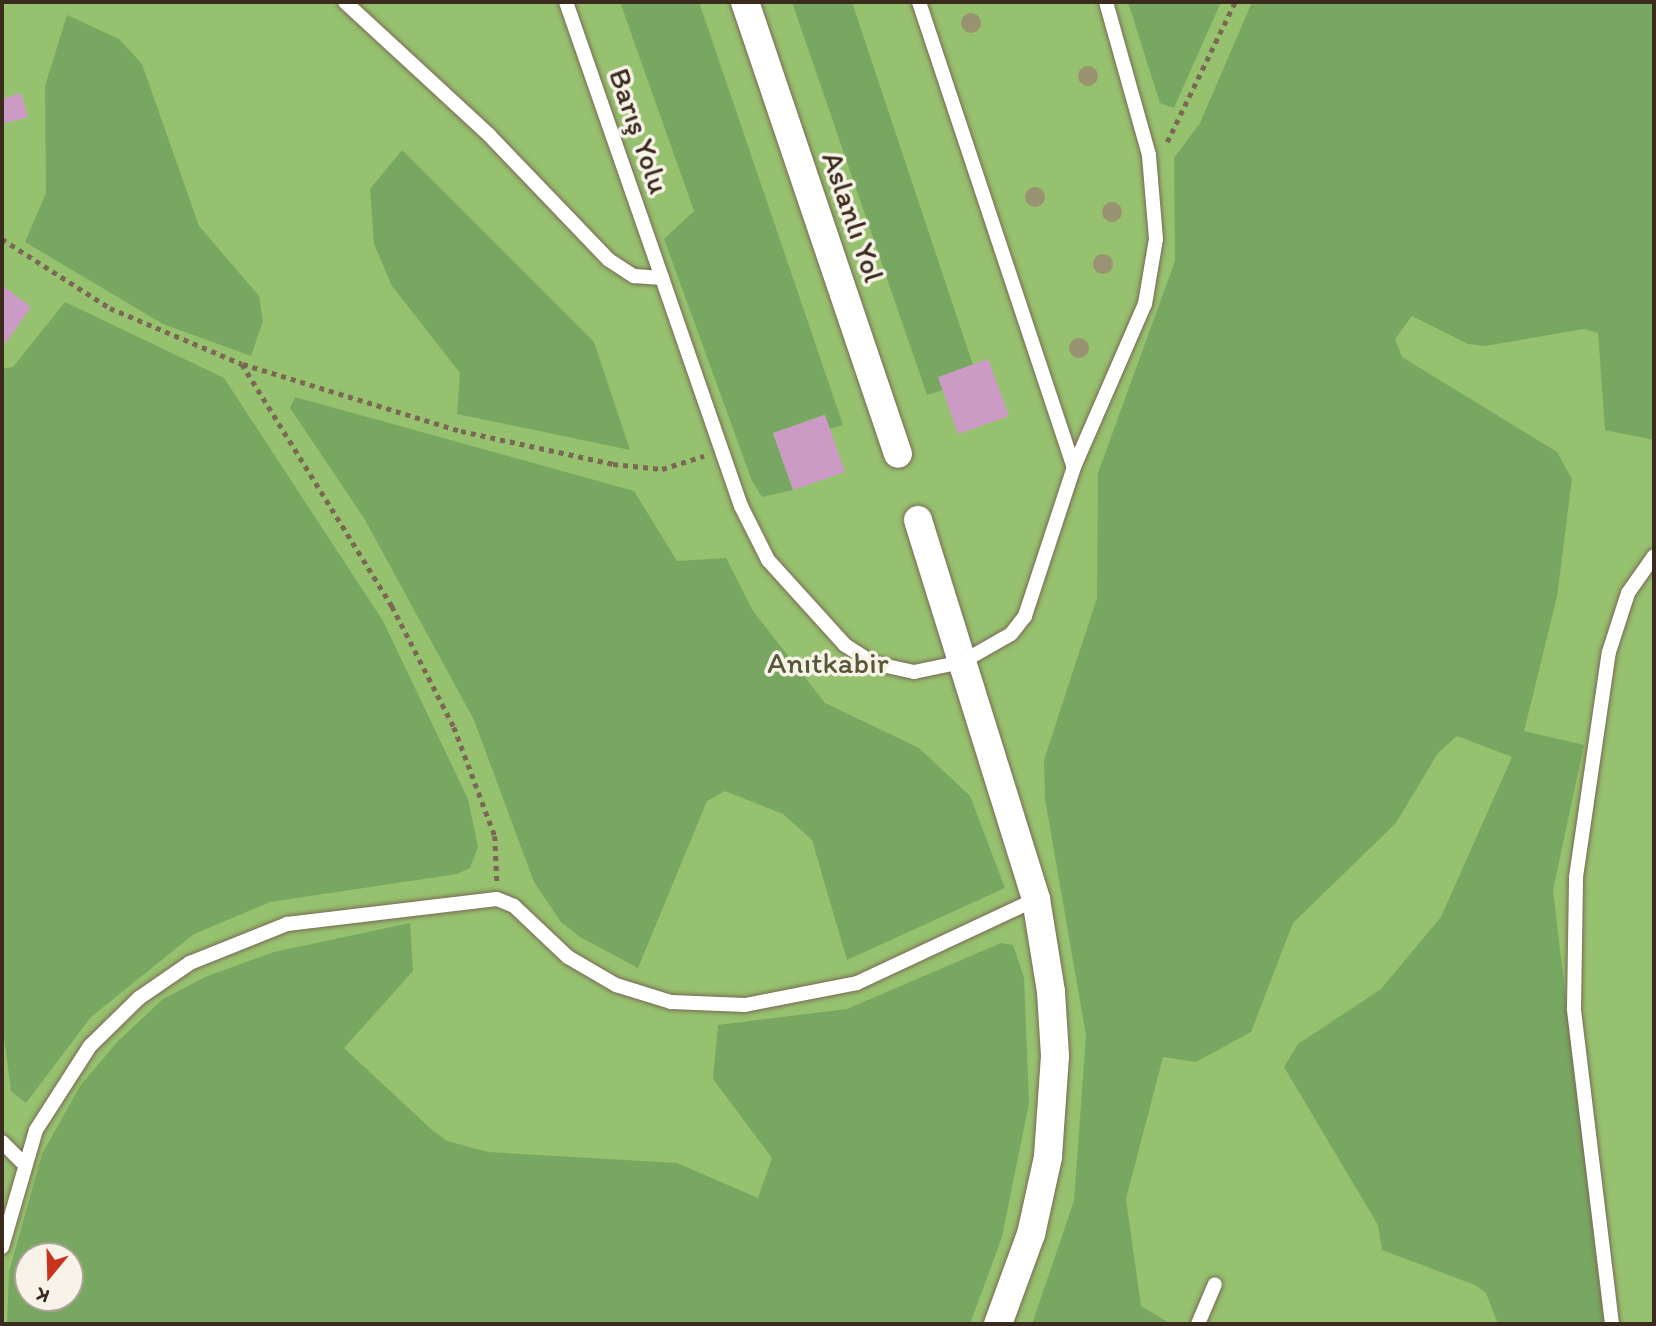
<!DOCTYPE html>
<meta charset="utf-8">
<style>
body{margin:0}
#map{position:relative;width:1656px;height:1326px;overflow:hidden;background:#eedcba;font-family:Itim,sans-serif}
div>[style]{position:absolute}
.green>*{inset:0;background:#96c16e}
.forest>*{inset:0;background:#78a761}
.building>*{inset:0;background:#cc9bc5}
.path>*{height:4.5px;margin-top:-2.25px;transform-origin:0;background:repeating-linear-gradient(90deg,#7a6855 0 5px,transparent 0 10px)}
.roads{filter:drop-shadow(0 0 2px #7a6855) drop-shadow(0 0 2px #7a6855)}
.lane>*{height:14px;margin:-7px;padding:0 7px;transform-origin:7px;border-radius:7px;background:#fff}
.street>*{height:28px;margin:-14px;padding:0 14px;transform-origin:14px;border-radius:14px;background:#fff}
.trees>*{width:20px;height:20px;margin:-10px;border-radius:50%;background:#9a9371}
span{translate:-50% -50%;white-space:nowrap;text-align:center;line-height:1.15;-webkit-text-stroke:7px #f7f3e8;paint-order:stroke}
.street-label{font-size:30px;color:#3b2a1e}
.park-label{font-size:30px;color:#565736}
.frame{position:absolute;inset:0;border:4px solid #3b2a1e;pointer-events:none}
.north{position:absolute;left:14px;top:1242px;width:70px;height:70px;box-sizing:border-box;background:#f7f3e8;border:2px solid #aca397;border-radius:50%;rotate:199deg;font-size:19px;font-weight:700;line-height:28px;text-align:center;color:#3b2a1e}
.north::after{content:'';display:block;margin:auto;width:24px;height:32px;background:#c8321e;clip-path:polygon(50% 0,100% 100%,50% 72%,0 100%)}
</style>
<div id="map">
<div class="green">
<i style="clip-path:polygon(evenodd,2px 2px,1654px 2px,1654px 1324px,2px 1324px,2px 2px,28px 1256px,70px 1256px,70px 1298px,28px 1298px,28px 1256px)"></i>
</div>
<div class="forest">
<i style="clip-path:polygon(620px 2px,699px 2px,843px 425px,830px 429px,824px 415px,773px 433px,793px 490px,762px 497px,752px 481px,664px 239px,694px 211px)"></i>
<i style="clip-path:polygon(792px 2px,852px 2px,973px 365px,943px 390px,927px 395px)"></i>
<i style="clip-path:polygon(1128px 2px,1221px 2px,1174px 108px,1160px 103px)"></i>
<i style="clip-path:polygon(1252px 2px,1654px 2px,1654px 440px,1605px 430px,1598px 333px,1584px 329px,1485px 346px,1468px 344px,1412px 316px,1395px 339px,1402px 357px,1557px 452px,1572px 479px,1557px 597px,1524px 731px,1584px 745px,1553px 890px,1604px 1324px,1498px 1324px,1486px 1293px,1475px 1285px,1382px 1250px,1378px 1225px,1284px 1067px,1298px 1044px,1381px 989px,1441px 917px,1512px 757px,1457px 736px,1438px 753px,1396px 823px,1293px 923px,1251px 1032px,1196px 1062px,1163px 1057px,1126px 1199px,1141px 1306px,1171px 1324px,1032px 1324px,1074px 1201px,1086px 1035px,1045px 799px,1044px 760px,1097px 598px,1098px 473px,1175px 261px,1174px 158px,1200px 123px)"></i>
<i style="clip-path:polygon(67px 15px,119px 39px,142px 64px,199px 226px,259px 296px,263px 321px,251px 356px,163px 324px,25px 242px,46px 193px,45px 86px)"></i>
<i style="clip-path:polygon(402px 150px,594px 342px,630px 450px,457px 414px,460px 373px,392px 286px,374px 244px,370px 189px)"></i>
<i style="clip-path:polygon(65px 302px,224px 378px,383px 621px,468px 799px,478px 847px,470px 868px,457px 874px,270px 902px,194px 934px,91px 1017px,26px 1103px,11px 1091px,2px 1022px,2px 369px,13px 367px)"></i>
<i style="clip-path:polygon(295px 397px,634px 491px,677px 561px,726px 558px,753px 611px,825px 703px,919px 748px,970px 796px,1005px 888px,847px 960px,812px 840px,783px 814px,725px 791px,707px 801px,638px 968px,580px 937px,561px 922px,534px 882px,474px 720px,364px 518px,290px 408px)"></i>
<i style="clip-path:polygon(evenodd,410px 923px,413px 971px,344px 1048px,432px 1130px,447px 1141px,488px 1152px,677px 1163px,758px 1198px,772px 1158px,713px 1079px,718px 1025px,847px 1009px,1001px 943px,1013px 945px,1024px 977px,1029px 1103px,1002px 1237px,970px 1324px,7px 1324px,9px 1272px,42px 1154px,80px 1086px,118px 1041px,163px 999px,205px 977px,274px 952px,410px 923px,70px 1256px,70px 1298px,28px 1298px,28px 1256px,70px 1256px)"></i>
</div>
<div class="building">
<i style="clip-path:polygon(21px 93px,28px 117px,2px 124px,2px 99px)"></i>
<i style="clip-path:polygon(2px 285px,31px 307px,2px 348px)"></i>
<i style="clip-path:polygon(988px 359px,1009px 416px,958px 434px,938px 377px)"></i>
<i style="clip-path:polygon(825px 415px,845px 472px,793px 490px,773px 433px)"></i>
</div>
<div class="path">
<i style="left:1167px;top:142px;width:156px;rotate:-64.1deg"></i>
<i style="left:2px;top:239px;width:128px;rotate:32.6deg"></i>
<i style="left:110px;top:308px;width:143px;rotate:23deg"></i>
<i style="left:242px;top:364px;width:285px;rotate:58.2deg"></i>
<i style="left:392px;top:606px;width:136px;rotate:62.9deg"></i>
<i style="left:454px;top:727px;width:116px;rotate:69.4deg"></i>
<i style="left:495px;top:836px;width:45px;rotate:87.5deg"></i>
<i style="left:243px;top:364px;width:228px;rotate:17.1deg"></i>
<i style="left:461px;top:431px;width:156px;rotate:12.2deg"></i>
<i style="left:613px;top:464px;width:49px;rotate:5.8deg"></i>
<i style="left:662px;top:469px;width:44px;rotate:-17.2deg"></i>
</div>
<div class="roads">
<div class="lane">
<i style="left:345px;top:2px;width:196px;rotate:42.7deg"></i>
<i style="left:489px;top:135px;width:173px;rotate:46.2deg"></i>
<i style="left:609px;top:260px;width:30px;rotate:33deg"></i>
<i style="left:634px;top:276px;width:28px;rotate:4deg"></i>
<i style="left:662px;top:278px;width:241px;rotate:70.9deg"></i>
<i style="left:741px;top:506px;width:60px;rotate:63.4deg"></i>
<i style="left:768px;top:560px;width:115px;rotate:47.8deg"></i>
<i style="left:845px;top:645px;width:33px;rotate:33deg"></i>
<i style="left:873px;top:663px;width:42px;rotate:12.4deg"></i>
<i style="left:914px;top:672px;width:49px;rotate:-11.8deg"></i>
<i style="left:962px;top:662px;width:56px;rotate:-29.7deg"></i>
<i style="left:1011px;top:634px;width:23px;rotate:-52deg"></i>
<i style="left:1025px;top:616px;width:157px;rotate:-71.8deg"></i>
<i style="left:1074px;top:467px;width:178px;rotate:-66.5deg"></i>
<i style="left:1145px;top:304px;width:66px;rotate:-80.4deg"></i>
<i style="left:1156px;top:239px;width:84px;rotate:-94.8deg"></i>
<i style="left:1149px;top:155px;width:159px;rotate:-105.7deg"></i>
<i style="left:566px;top:2px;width:292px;rotate:70.8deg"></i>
<i style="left:919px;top:2px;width:490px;rotate:71.6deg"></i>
<i style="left:2px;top:1142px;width:28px;rotate:45deg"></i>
<i style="left:2px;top:1247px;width:122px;rotate:-73.8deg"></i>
<i style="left:36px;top:1130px;width:100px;rotate:-57.3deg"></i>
<i style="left:90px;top:1046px;width:69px;rotate:-44.4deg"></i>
<i style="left:139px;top:998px;width:62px;rotate:-34.5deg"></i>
<i style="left:190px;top:963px;width:105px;rotate:-21.9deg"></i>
<i style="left:287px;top:924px;width:211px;rotate:-6.8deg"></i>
<i style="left:497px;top:899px;width:18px;rotate:22deg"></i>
<i style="left:514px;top:906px;width:74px;rotate:43.4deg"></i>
<i style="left:568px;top:957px;width:56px;rotate:30.3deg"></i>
<i style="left:616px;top:985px;width:58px;rotate:17.2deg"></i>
<i style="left:671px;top:1002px;width:74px;rotate:2.3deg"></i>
<i style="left:745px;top:1005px;width:114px;rotate:-11.1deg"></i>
<i style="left:857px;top:983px;width:198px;rotate:-25.1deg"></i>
<i style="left:1198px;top:1324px;width:43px;rotate:-67deg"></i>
<i style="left:1612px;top:1324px;width:318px;rotate:-96.9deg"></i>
<i style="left:1574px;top:1008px;width:131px;rotate:-89.1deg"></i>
<i style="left:1576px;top:877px;width:227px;rotate:-81.7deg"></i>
<i style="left:1609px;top:652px;width:62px;rotate:-72.1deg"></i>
<i style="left:1628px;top:593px;width:45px;rotate:-54.9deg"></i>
</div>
<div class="street">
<i style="left:745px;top:2px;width:477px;rotate:71.3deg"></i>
<i style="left:918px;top:520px;width:397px;rotate:72.7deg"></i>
<i style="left:1036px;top:899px;width:94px;rotate:80.8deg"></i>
<i style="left:1051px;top:992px;width:64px;rotate:86.4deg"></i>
<i style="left:1055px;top:1056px;width:101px;rotate:94deg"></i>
<i style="left:1048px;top:1157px;width:79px;rotate:102.4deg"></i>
<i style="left:1031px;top:1234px;width:96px;rotate:110.1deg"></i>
</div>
</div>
<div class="trees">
<i style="left:971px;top:23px"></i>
<i style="left:1088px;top:76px"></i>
<i style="left:1035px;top:197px"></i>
<i style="left:1112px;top:212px"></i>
<i style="left:1103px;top:264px"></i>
<i style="left:1079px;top:348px"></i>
</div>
<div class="street-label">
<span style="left:639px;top:131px;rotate:71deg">Barış Yolu</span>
<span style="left:853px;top:217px;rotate:71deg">Aslanlı Yol</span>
</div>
<div class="park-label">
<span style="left:828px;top:663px">Anıtkabir</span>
</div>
<div class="frame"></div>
<div class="north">K</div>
</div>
